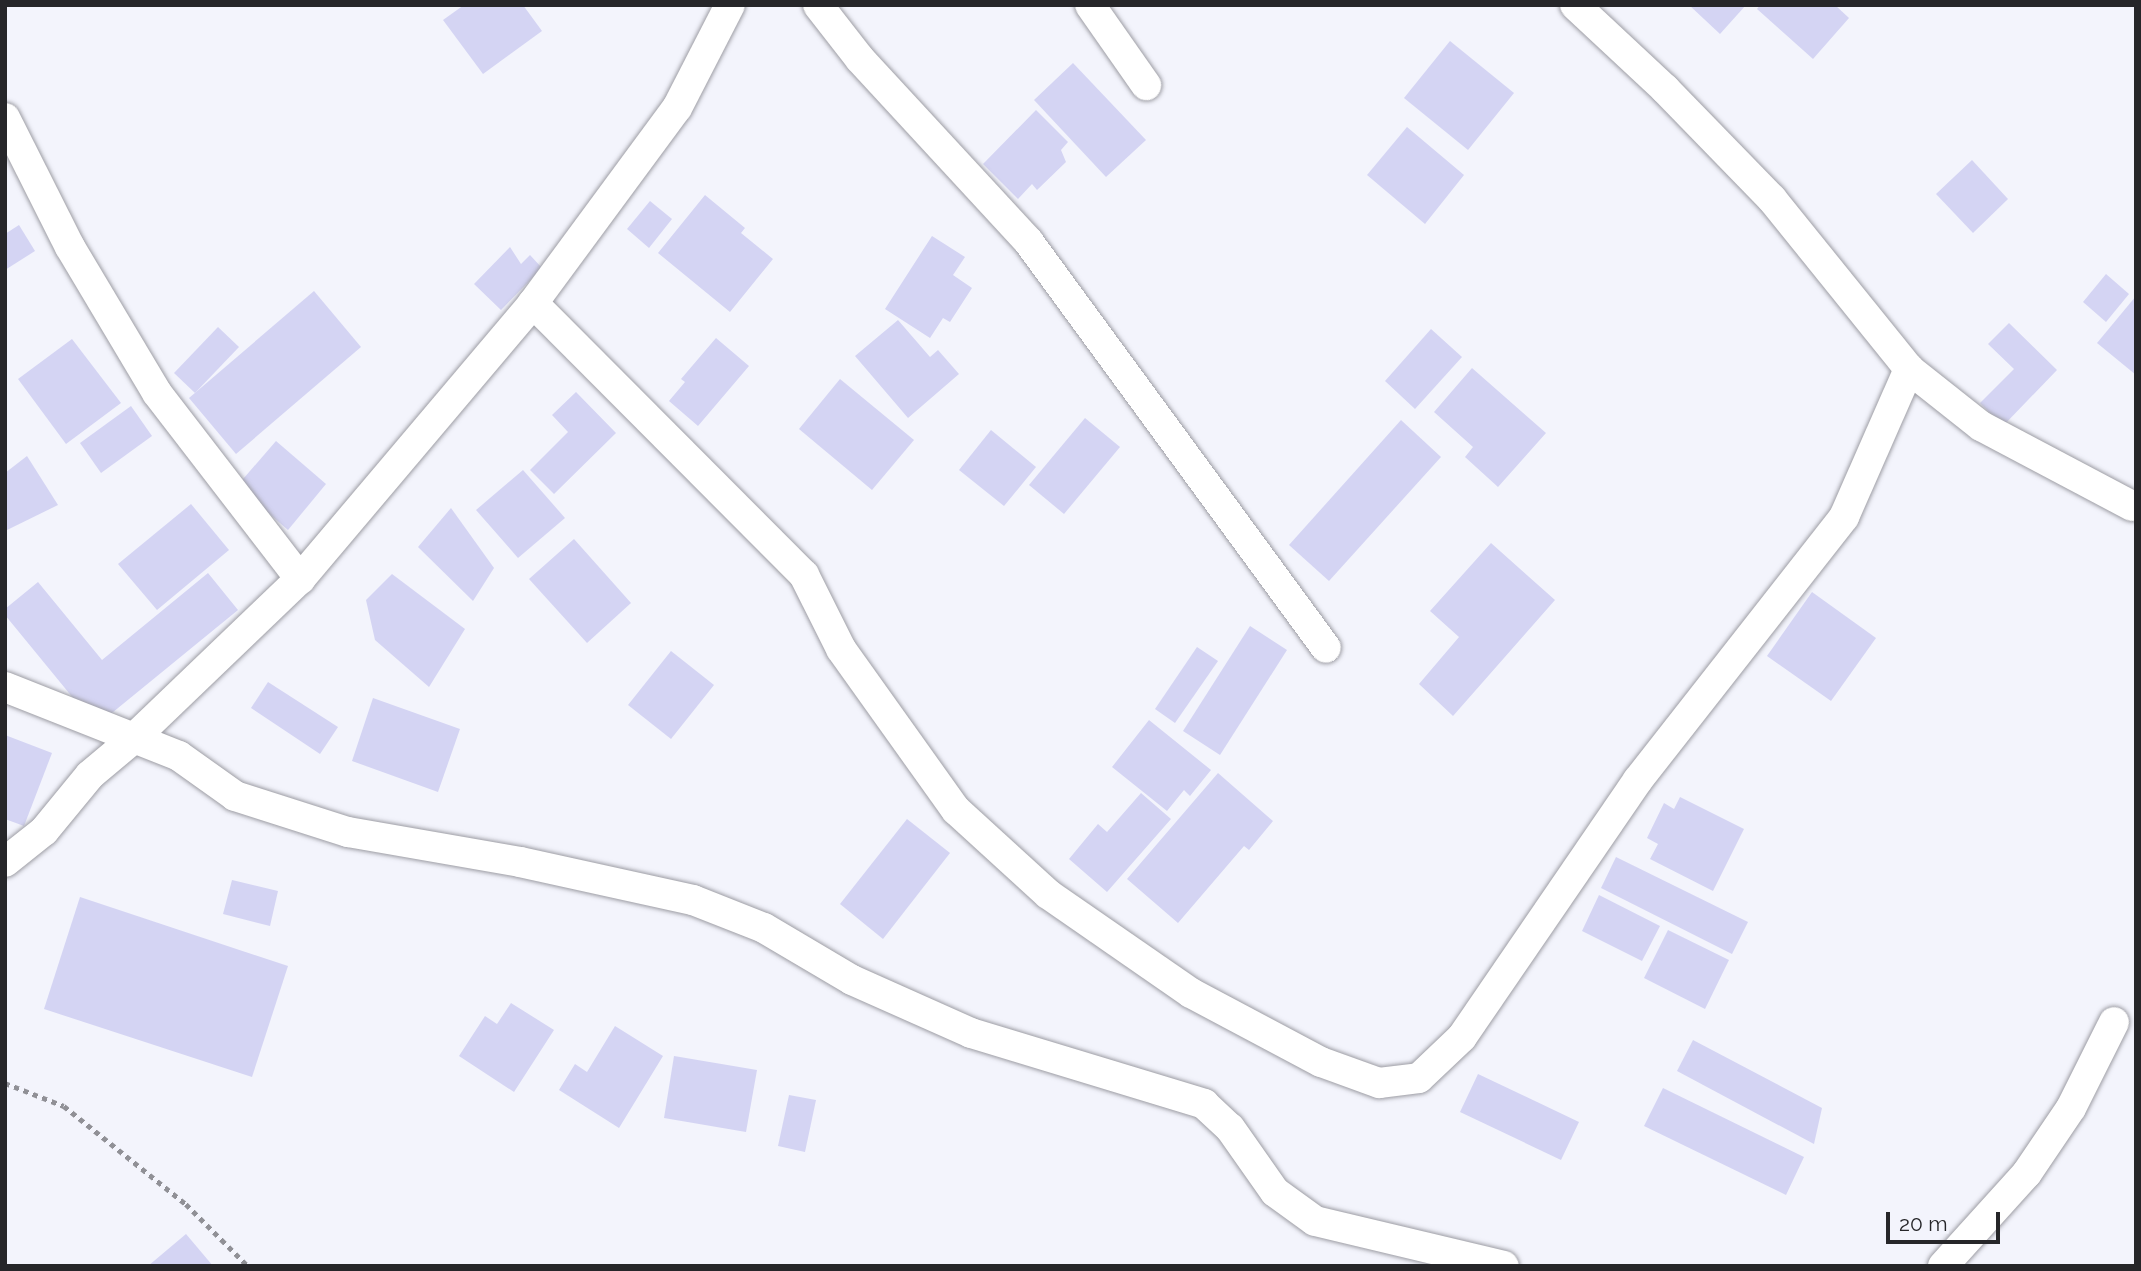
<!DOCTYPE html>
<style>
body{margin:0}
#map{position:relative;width:2141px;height:1271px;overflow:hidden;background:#f3f4fc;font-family:Raleway,sans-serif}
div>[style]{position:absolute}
.building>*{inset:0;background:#d4d4f3}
.path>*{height:4.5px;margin-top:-2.25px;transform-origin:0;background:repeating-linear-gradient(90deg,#909096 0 5px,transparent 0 10px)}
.roads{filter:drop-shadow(0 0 2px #9d9da4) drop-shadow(0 0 2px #9d9da4)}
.street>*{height:30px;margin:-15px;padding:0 15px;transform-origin:15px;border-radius:15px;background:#fff}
span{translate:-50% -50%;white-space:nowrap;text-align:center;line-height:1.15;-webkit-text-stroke:7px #f3f4fc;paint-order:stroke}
.frame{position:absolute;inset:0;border:7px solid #262629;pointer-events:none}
.scale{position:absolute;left:1886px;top:1212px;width:114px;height:32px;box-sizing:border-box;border:4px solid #262629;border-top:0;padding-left:9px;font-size:21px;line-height:24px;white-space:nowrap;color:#262629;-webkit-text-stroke:5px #f3f4fc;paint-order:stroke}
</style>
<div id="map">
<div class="building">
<i style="clip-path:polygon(464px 5px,523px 5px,542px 31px,483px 74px,443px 20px)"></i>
<i style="clip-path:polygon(1689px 5px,1746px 5px,1720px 34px)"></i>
<i style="clip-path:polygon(1760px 5px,1835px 5px,1849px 18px,1813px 59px,1757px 9px)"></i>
<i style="clip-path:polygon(1450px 41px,1514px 93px,1468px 150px,1404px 98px)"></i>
<i style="clip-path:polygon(1073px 63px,1146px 140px,1106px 177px,1034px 100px)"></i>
<i style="clip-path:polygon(1036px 110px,1068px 142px,1061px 150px,1066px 162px,1037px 190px,1032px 184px,1018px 199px,983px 164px)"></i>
<i style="clip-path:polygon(1407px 127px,1464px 175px,1425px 224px,1367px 175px)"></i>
<i style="clip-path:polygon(1972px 160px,2008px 199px,1973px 233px,1936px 194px)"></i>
<i style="clip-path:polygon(705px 195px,745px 228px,741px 233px,773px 259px,730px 312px,658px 253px)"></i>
<i style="clip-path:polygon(650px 201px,672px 219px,649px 248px,627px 229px)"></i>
<i style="clip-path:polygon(19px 225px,35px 251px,5px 270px,5px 234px)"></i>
<i style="clip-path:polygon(932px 236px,965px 257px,953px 275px,972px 288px,950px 322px,943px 318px,930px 338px,885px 309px)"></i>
<i style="clip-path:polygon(510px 247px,521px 264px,530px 255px,542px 268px,501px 310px,474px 284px)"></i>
<i style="clip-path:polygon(2106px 274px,2129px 294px,2106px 322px,2083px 302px)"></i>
<i style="clip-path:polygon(314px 291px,361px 347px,236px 454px,189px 398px)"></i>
<i style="clip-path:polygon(2136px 296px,2136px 375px,2097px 343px)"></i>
<i style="clip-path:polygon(898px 320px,930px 357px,938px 350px,959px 374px,908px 418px,855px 356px)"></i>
<i style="clip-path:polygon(2009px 323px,2057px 370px,2003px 426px,1980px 403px,2014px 369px,1988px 344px)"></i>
<i style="clip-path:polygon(218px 327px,239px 347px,195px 393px,174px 373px)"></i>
<i style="clip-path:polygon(1431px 329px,1462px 357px,1415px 409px,1385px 381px)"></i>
<i style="clip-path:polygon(716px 338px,749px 366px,698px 426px,669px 401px,685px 382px,681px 379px)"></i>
<i style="clip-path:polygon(72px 339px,121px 403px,66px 444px,18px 379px)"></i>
<i style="clip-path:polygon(1472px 368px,1546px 433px,1498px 487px,1465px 457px,1473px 447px,1434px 412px)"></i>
<i style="clip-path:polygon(840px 379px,914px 440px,872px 490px,799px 429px)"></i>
<i style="clip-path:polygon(576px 392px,616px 433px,554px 494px,530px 470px,568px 432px,552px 415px)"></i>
<i style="clip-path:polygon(131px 406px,152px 436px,101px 473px,80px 443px)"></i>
<i style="clip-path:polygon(1085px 418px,1120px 447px,1064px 514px,1029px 485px)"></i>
<i style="clip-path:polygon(1401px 420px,1441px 457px,1329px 581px,1289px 545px)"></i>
<i style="clip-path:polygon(991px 430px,1036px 467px,1004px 506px,959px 470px)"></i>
<i style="clip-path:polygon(276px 441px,326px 484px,288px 530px,237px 486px)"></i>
<i style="clip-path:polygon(27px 456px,58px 505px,5px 531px,5px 473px)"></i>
<i style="clip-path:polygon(523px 470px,565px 518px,518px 558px,476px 510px)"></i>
<i style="clip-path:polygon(191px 504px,229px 550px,157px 610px,118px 564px)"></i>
<i style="clip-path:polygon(451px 508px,494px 568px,473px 601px,418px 547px)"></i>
<i style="clip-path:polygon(574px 539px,631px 603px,587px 643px,529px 579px)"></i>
<i style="clip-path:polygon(1491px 543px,1555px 600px,1453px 716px,1419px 684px,1459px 637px,1430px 611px)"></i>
<i style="clip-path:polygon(208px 573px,238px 610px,96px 726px,5px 615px,5px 609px,38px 582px,102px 660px)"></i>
<i style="clip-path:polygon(392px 574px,465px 629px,429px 687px,375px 640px,366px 600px)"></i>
<i style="clip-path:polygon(1812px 592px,1876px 638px,1831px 701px,1767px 656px)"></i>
<i style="clip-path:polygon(1250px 626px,1287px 650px,1220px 755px,1183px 731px)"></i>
<i style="clip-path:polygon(1197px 647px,1218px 661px,1175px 723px,1155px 709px)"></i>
<i style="clip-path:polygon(671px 651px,714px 685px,671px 739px,628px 705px)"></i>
<i style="clip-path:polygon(268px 682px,338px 727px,320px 754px,251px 708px)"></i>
<i style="clip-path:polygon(373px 698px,460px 729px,438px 792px,352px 761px)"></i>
<i style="clip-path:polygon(1149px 720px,1211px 770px,1190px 796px,1184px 790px,1167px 811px,1112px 767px)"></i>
<i style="clip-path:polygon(5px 735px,52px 753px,24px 826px,5px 819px)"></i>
<i style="clip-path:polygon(1218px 773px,1273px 821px,1249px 850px,1244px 846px,1178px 923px,1127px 879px)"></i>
<i style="clip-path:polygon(1141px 793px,1171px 819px,1107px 892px,1069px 859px,1098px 824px,1107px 832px)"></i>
<i style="clip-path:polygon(1680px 797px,1744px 829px,1713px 891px,1650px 859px,1658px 844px,1647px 838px,1664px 803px,1674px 809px)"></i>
<i style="clip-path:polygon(907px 819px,950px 853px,883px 939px,840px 904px)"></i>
<i style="clip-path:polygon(1616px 857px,1748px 922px,1732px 954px,1601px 888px)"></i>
<i style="clip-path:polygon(232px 880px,278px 891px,270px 926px,223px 914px)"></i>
<i style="clip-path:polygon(1599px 895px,1660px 926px,1642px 961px,1582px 931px)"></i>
<i style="clip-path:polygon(80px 897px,288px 966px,252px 1077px,44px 1009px)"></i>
<i style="clip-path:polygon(1668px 930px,1729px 960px,1705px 1009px,1644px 978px)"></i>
<i style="clip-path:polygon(511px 1003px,554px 1030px,514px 1092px,459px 1056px,485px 1016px,497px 1024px)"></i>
<i style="clip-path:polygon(615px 1026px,663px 1056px,619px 1128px,559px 1090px,575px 1064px,587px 1072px)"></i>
<i style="clip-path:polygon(1693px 1040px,1822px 1108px,1814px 1144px,1677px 1071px)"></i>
<i style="clip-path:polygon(674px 1056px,757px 1070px,746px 1132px,664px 1118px)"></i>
<i style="clip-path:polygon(1478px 1074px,1579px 1122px,1561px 1160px,1460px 1112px)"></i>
<i style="clip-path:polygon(1663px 1088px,1804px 1157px,1786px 1195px,1644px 1126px)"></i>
<i style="clip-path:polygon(789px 1095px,816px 1100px,805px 1152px,778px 1146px)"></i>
<i style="clip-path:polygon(186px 1234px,213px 1266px,148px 1266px)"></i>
</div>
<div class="path">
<i style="left:5px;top:1083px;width:63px;rotate:21.3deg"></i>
<i style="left:64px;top:1106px;width:156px;rotate:38.8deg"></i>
<i style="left:186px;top:1204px;width:88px;rotate:45deg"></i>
</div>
<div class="roads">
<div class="street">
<i style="left:818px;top:5px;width:68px;rotate:52.1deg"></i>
<i style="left:860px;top:59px;width:248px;rotate:47.3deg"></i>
<i style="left:1028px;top:241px;width:504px;rotate:53.79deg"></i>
<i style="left:1090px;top:5px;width:98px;rotate:55deg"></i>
<i style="left:1575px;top:5px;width:123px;rotate:43deg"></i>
<i style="left:1665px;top:89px;width:153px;rotate:45.8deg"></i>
<i style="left:1772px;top:199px;width:218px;rotate:51.1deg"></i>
<i style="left:1909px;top:369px;width:92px;rotate:38.4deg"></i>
<i style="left:1981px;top:426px;width:171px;rotate:27.9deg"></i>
<i style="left:5px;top:118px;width:144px;rotate:63.3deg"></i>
<i style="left:70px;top:247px;width:170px;rotate:59.2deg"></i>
<i style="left:157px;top:393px;width:235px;rotate:52.4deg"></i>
<i style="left:533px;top:303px;width:384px;rotate:45.1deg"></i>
<i style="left:804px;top:575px;width:83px;rotate:63.4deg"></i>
<i style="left:841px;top:649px;width:198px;rotate:54.5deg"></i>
<i style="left:956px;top:810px;width:125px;rotate:42.4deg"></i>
<i style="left:1048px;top:894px;width:174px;rotate:34.7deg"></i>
<i style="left:1191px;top:993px;width:147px;rotate:28deg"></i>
<i style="left:1321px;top:1062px;width:62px;rotate:19.9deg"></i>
<i style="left:1379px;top:1083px;width:40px;rotate:-7.1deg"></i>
<i style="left:1419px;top:1078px;width:59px;rotate:-43.6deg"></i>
<i style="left:1462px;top:1037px;width:311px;rotate:-55.6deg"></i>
<i style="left:1638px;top:780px;width:334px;rotate:-51.9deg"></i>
<i style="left:1844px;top:517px;width:162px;rotate:-66.3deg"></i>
<i style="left:5px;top:687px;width:187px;rotate:21.6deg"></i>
<i style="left:179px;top:756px;width:69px;rotate:35.5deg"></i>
<i style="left:235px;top:796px;width:119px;rotate:17.7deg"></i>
<i style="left:348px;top:832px;width:175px;rotate:9.9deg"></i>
<i style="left:520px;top:862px;width:177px;rotate:12.4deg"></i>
<i style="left:693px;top:900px;width:76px;rotate:21.5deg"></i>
<i style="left:764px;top:928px;width:102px;rotate:30.6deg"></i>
<i style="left:852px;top:980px;width:130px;rotate:24deg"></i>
<i style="left:971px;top:1033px;width:244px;rotate:16.9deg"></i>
<i style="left:1204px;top:1104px;width:35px;rotate:43deg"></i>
<i style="left:1230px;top:1128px;width:78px;rotate:54.9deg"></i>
<i style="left:1275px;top:1192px;width:49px;rotate:35.9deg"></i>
<i style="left:1315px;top:1221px;width:194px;rotate:13.4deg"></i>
<i style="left:5px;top:862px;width:50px;rotate:-38.5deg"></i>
<i style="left:44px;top:831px;width:72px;rotate:-50.6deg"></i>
<i style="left:90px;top:775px;width:56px;rotate:-39.9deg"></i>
<i style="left:133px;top:739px;width:231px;rotate:-43.8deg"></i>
<i style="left:300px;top:579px;width:361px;rotate:-49.8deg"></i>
<i style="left:533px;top:303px;width:242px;rotate:-53.6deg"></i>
<i style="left:677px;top:108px;width:116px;rotate:-62.8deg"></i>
<i style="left:1943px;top:1266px;width:125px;rotate:-47.9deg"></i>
<i style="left:2027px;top:1173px;width:78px;rotate:-55.9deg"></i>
<i style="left:2071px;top:1108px;width:96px;rotate:-63.4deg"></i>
</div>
</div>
<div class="frame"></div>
<div class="scale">20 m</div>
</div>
